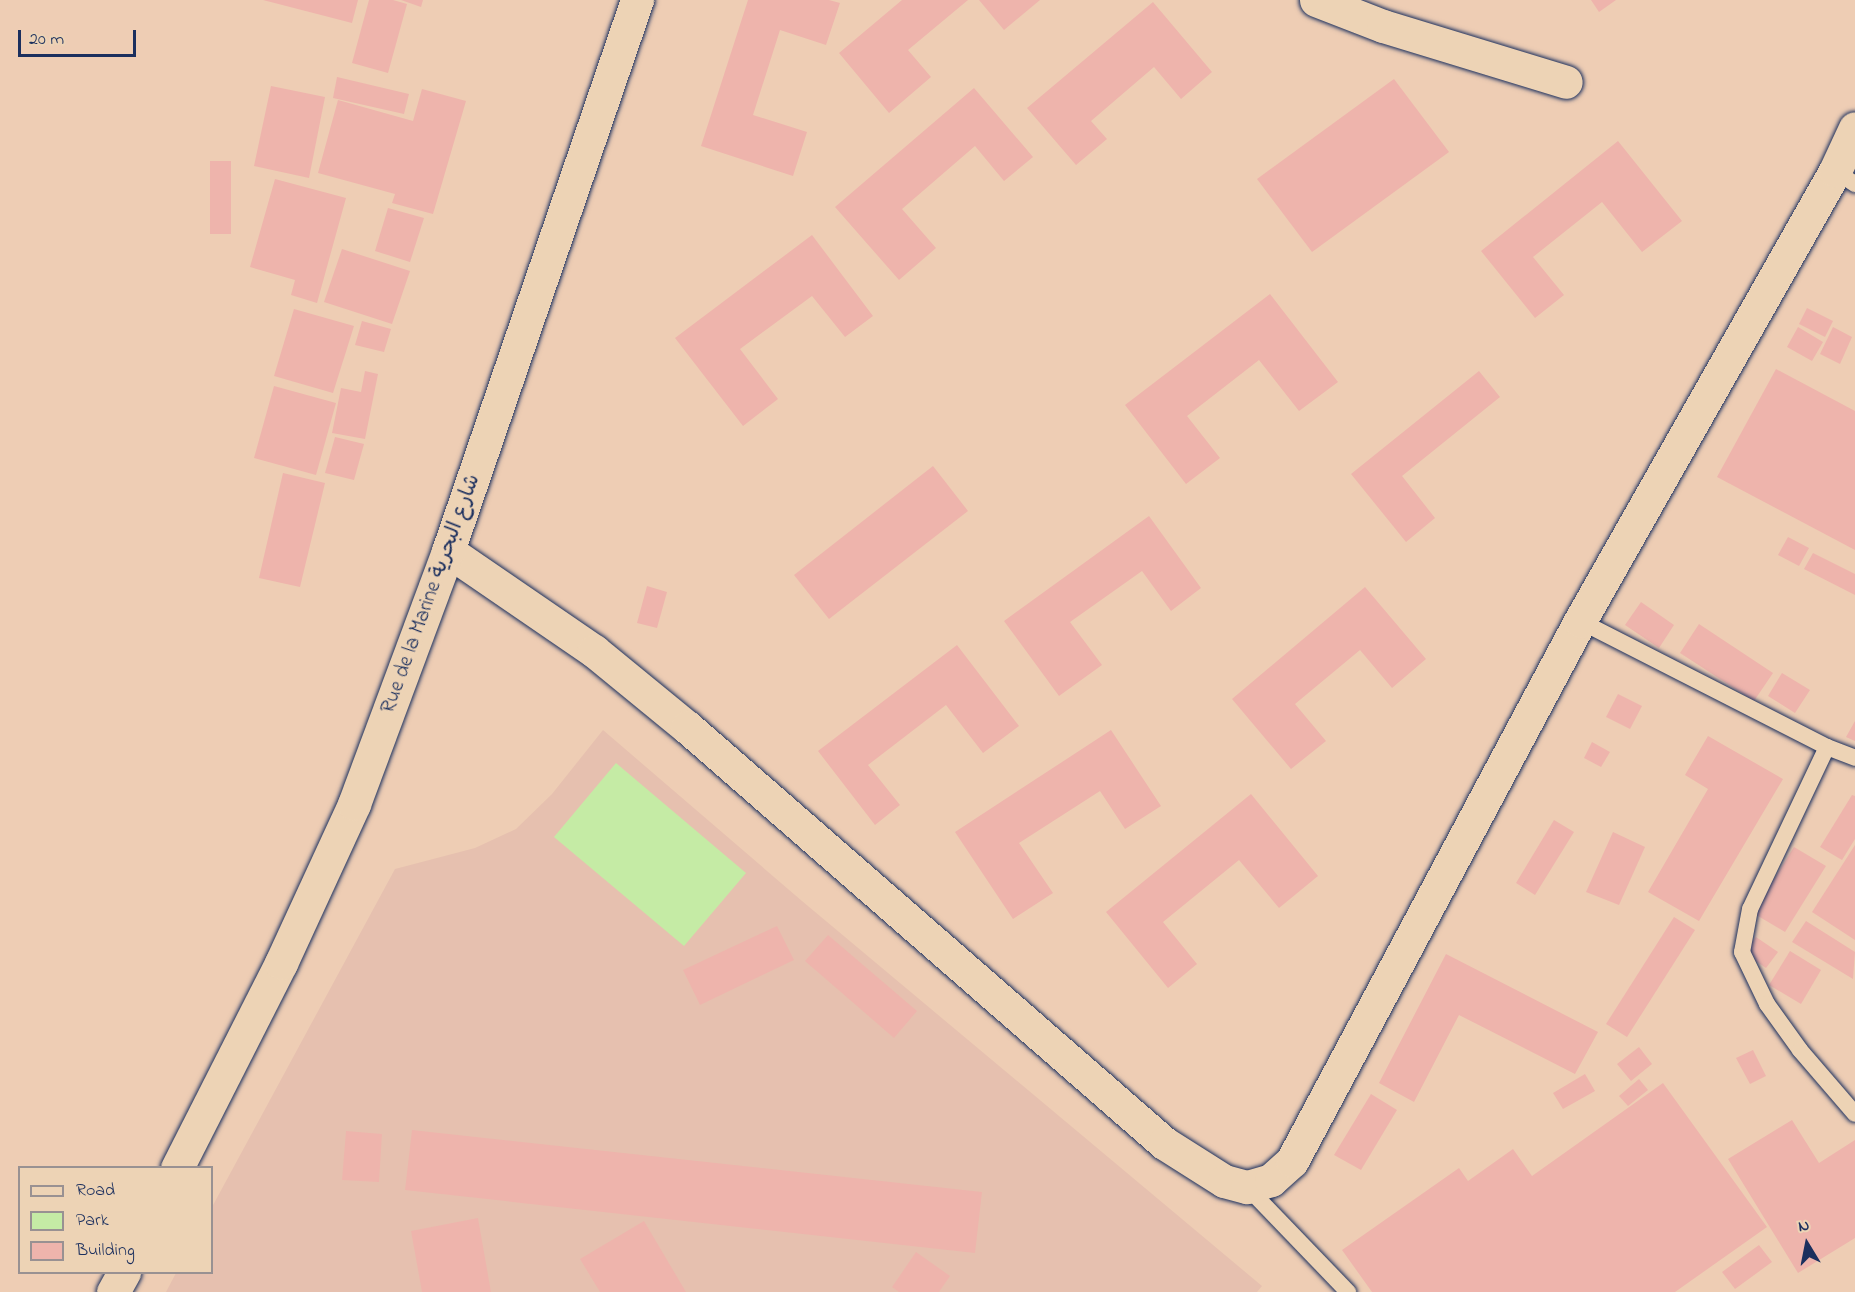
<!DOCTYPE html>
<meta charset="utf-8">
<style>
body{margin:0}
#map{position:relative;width:1855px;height:1292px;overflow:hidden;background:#eecdb4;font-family:"Indie Flower","Playpen Sans Arabic",sans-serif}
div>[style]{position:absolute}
.built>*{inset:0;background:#e6c0af}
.green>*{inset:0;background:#c5eba5}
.building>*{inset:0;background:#eeb4ac}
.roads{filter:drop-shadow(0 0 2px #1b2f5e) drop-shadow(0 0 2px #1b2f5e)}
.lane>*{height:16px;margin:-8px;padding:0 8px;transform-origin:8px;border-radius:8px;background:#edd3b5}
.street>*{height:33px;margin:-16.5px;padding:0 16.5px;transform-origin:16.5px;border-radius:16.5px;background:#edd3b5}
.secondary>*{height:33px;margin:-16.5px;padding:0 16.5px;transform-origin:16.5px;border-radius:16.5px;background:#edd3b5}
span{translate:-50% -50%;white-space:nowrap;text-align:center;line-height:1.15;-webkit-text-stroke:6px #edd3b5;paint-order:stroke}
.street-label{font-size:21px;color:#1b2f5e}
.legend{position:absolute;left:18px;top:1166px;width:195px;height:108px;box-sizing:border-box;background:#edd3b5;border:2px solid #999192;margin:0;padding:8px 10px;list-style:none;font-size:18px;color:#1b2f5e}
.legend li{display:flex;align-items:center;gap:12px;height:30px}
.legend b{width:30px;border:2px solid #999192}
.north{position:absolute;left:1777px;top:1214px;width:60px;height:60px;-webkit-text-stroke:4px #edd3b5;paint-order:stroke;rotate:350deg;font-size:16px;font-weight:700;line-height:24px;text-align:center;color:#1b2f5e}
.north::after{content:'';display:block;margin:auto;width:21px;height:27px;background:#1b2f5e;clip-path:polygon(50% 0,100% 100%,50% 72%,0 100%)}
.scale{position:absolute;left:18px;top:30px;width:118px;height:27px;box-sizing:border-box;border:3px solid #1b2f5e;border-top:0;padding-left:8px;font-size:18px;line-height:21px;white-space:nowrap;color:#1b2f5e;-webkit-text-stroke:4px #edd3b5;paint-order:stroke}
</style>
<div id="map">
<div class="built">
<i style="clip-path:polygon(603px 730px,802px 901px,1262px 1286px,1257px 1292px,166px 1292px,176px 1273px,212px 1272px,212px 1207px,395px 869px,475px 848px,516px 829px,552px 794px)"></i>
</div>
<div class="green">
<i style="clip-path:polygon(616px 763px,746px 873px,684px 946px,554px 837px)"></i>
</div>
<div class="building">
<i style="clip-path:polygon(263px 0,358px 0,352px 23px)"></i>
<i style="clip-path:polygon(369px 0,393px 0,407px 4px,388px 73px,352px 63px)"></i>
<i style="clip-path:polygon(401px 0,423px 0,421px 7px)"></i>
<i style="clip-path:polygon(748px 0,829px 0,840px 3px,826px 45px,780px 30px,753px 115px,807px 132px,793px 176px,701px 146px)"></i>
<i style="clip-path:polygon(902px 0,968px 0,908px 50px,931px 77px,889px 113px,839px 53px)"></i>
<i style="clip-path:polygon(979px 0,1040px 0,1004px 30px)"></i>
<i style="clip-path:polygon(1591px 0,1616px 0,1599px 12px)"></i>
<i style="clip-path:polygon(1153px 2px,1212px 72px,1181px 99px,1154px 67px,1091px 121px,1107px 139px,1076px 165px,1027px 108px)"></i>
<i style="clip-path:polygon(337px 77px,409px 94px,404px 114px,333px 98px)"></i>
<i style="clip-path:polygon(1394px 79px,1449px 152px,1312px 252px,1257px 179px)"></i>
<i style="clip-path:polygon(271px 86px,325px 97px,309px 178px,254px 166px)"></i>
<i style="clip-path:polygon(974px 88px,1033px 157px,1004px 181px,975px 146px,902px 209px,936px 248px,899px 280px,835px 207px)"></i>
<i style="clip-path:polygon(422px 89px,466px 101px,433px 214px,392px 203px,395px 194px,318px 173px,338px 100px,413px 121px)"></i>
<i style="clip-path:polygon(1618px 141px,1682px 221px,1642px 252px,1602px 202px,1533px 257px,1564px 295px,1535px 318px,1481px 251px)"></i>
<i style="clip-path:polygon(210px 161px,231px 161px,231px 234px,210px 234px)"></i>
<i style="clip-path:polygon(275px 179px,346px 198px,317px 303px,291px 295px,295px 280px,250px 267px)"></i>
<i style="clip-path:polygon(388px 208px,424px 218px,410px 262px,375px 251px)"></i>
<i style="clip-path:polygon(812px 235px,873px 316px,845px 337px,812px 296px,740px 349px,778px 399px,743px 426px,675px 338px)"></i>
<i style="clip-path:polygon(342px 249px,410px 271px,392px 324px,324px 302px)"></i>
<i style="clip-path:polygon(1270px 294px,1338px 382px,1299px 411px,1259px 360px,1187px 416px,1220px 458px,1186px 484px,1125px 405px)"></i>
<i style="clip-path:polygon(1807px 308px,1833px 321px,1825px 337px,1799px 324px)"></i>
<i style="clip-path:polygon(294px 309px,354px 326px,333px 393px,274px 376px)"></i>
<i style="clip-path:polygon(362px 321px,391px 329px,384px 352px,355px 345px)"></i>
<i style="clip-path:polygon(1798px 327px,1823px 342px,1812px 361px,1787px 347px)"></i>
<i style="clip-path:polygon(1833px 327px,1852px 337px,1840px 364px,1820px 354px)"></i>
<i style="clip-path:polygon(1776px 369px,1855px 411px,1855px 550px,1717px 477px)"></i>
<i style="clip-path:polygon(365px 371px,378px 374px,365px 439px,332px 433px,341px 388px,361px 392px)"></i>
<i style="clip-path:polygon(1479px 371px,1500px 397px,1402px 476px,1435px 518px,1406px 542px,1351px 474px)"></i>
<i style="clip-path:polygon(274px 386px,336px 403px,316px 475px,254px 458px)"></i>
<i style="clip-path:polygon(335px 437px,364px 444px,354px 480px,325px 473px)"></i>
<i style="clip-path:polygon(933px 466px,968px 511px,829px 619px,794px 575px)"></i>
<i style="clip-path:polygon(283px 473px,325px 483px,300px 587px,259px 578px)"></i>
<i style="clip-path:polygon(1149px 516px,1201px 588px,1171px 611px,1142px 571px,1070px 622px,1102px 665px,1059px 696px,1004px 621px)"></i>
<i style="clip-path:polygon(1788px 537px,1809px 548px,1799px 566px,1778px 555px)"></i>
<i style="clip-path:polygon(1813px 553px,1855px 574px,1855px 595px,1804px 569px)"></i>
<i style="clip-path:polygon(647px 586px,667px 592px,657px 628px,637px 623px)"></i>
<i style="clip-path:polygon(1365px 587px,1426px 659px,1392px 688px,1360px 650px,1295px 704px,1326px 741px,1291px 769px,1232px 699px)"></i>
<i style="clip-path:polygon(1641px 602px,1674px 625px,1659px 648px,1625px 625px)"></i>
<i style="clip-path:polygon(1699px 624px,1773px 673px,1754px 701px,1680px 653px)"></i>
<i style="clip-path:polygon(957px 645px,1019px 726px,983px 753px,946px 705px,868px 765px,900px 805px,875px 825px,818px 751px)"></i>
<i style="clip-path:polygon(1782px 673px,1810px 690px,1795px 713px,1768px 696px)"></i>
<i style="clip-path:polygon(1618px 694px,1642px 706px,1630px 729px,1606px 717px)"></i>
<i style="clip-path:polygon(1855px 721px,1855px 741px,1846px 737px)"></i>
<i style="clip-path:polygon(1111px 730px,1161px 806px,1125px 829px,1100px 791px,1019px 843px,1053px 893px,1013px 919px,955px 832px)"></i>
<i style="clip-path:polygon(1708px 736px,1783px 779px,1699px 921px,1648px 892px,1708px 789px,1685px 775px)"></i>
<i style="clip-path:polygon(1592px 742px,1610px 752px,1601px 767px,1584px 758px)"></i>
<i style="clip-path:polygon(1251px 794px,1318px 876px,1279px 908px,1239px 860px,1163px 922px,1197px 964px,1168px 988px,1106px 912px)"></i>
<i style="clip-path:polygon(1852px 795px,1855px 796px,1855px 839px,1842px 860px,1820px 847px)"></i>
<i style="clip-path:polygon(1554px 820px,1574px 832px,1535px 895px,1516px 883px)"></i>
<i style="clip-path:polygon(1613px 832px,1645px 847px,1619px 905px,1586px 892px)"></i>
<i style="clip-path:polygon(1855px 845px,1855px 940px,1812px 912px)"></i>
<i style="clip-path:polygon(1794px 847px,1826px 866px,1785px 932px,1753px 913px)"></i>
<i style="clip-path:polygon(1674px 917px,1695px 930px,1627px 1037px,1606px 1024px)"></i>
<i style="clip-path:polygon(1806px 921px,1855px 952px,1853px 979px,1792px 942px)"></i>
<i style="clip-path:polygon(777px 926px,794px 960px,700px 1005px,683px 970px)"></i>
<i style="clip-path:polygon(828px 935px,917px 1011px,894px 1038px,805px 961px)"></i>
<i style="clip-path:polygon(1756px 937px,1778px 952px,1766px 968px,1744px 953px)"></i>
<i style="clip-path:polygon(1790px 951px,1821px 970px,1801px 1004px,1769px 985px)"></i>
<i style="clip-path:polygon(1446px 954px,1598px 1032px,1575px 1074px,1459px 1015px,1414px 1102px,1379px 1083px)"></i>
<i style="clip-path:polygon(1639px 1047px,1652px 1064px,1631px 1081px,1617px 1064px)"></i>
<i style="clip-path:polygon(1753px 1050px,1766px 1076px,1750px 1084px,1736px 1058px)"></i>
<i style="clip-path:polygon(1585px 1074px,1595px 1091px,1563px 1109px,1553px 1093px)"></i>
<i style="clip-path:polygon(1639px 1079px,1648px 1090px,1628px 1106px,1619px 1096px)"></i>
<i style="clip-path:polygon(1663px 1083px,1767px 1227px,1675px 1292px,1372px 1292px,1342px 1250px,1459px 1168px,1468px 1181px,1513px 1149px,1532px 1176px)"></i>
<i style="clip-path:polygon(1371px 1094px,1397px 1110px,1361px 1170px,1334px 1155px)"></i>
<i style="clip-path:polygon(1792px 1120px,1819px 1163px,1855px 1140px,1855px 1238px,1798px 1273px,1728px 1159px)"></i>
<i style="clip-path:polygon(412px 1130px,982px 1192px,975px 1253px,405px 1190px)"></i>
<i style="clip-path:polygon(346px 1131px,382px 1134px,379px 1182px,342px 1180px)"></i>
<i style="clip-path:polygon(478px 1218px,491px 1292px,422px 1292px,411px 1231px)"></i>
<i style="clip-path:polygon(644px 1221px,686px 1292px,600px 1292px,580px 1259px)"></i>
<i style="clip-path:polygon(1759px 1245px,1772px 1262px,1735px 1289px,1722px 1272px)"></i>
<i style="clip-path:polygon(916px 1252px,950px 1276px,939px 1292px,899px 1292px,892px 1287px)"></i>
</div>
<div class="roads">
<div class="lane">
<i style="left:1835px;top:171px;width:24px;rotate:33deg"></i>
<i style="left:1580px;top:621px;width:277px;rotate:27deg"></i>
<i style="left:1827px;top:747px;width:30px;rotate:21deg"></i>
<i style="left:1827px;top:747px;width:179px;rotate:115.4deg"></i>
<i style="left:1750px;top:909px;width:44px;rotate:100.5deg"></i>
<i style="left:1742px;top:952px;width:58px;rotate:64.3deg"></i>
<i style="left:1767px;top:1004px;width:57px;rotate:54.3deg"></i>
<i style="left:1800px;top:1050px;width:84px;rotate:49.3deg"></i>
<i style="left:1247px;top:1187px;width:146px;rotate:46.1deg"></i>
</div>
<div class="street">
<i style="left:1316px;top:0;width:72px;rotate:21.2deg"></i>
<i style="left:1383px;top:26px;width:191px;rotate:17deg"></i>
<i style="left:448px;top:551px;width:177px;rotate:34.4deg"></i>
<i style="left:594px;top:651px;width:120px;rotate:39.3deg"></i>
<i style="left:687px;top:727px;width:633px;rotate:41.09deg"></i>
<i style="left:1164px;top:1143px;width:71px;rotate:32.3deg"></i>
<i style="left:1224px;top:1181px;width:24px;rotate:15deg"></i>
<i style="left:1247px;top:1187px;width:25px;rotate:-16deg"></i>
<i style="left:1271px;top:1180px;width:28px;rotate:-42deg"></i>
<i style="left:1292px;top:1161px;width:612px;rotate:-61.93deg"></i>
<i style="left:1580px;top:621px;width:517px;rotate:-60.46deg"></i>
<i style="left:1835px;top:171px;width:47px;rotate:-65.1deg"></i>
</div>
<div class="secondary">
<i style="left:177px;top:1168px;width:230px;rotate:-63.1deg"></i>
<i style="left:281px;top:963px;width:175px;rotate:-65.3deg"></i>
<i style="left:354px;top:804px;width:270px;rotate:-69.6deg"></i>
<i style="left:448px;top:551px;width:583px;rotate:-71.07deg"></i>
<i style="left:113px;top:1292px;width:23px;rotate:-61deg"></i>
</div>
</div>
<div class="street-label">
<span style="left:431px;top:594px;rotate:-70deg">Rue de la Marine شارع البحرية</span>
</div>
<ul class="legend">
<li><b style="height:8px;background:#edd3b5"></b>Road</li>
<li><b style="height:16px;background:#c5eba5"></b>Park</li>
<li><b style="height:16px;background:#eeb4ac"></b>Building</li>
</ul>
<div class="north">N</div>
<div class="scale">20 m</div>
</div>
